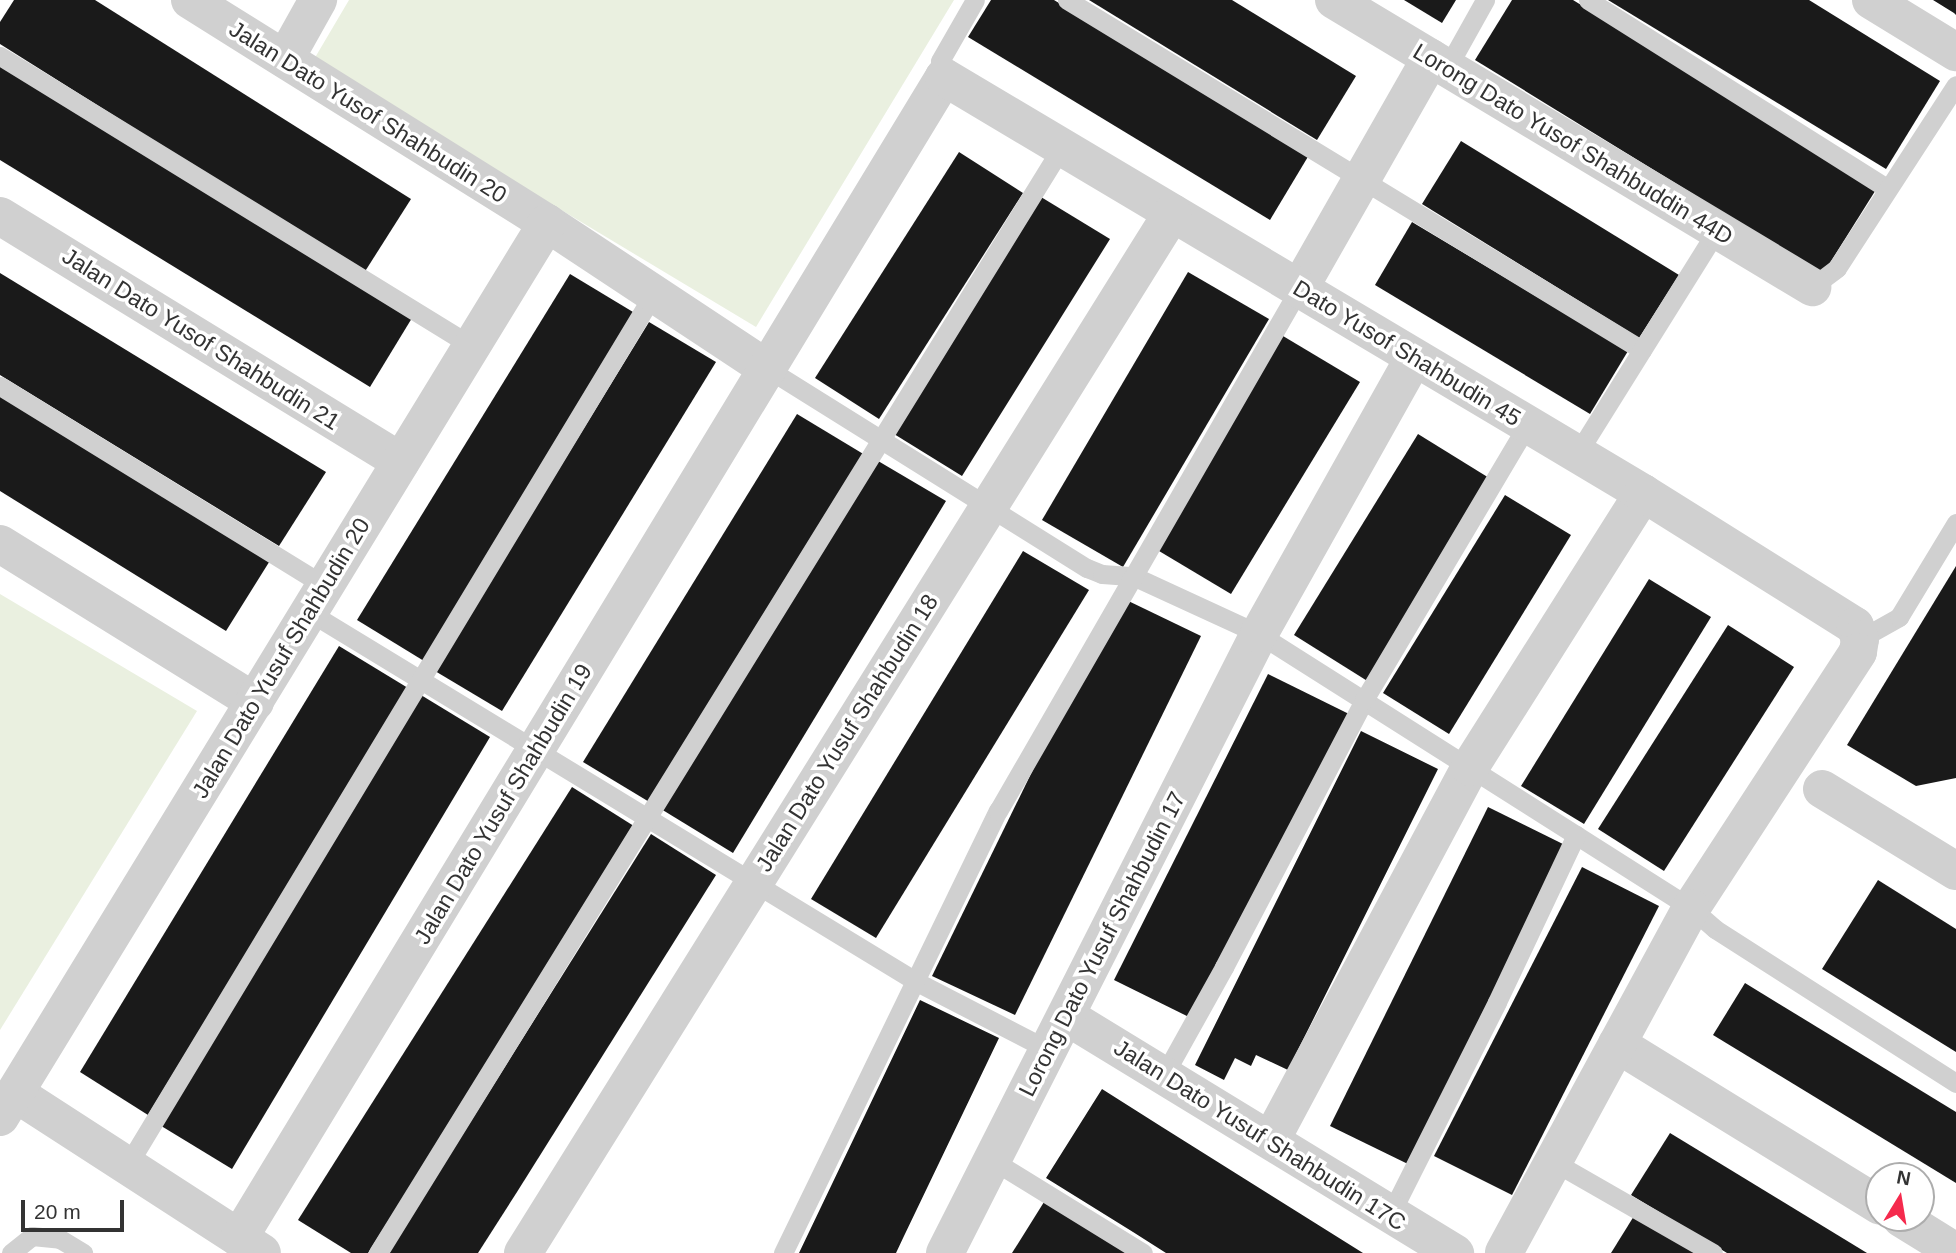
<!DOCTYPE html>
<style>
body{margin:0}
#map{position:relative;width:1956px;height:1253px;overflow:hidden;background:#fff;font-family:Helvetica,sans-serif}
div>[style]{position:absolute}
.green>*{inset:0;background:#eaf0e0}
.building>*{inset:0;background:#1a1a1a}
.lane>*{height:19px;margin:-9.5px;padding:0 9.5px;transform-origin:9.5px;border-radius:9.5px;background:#d0d0d0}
.street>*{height:38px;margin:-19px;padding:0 19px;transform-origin:19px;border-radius:19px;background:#d0d0d0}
span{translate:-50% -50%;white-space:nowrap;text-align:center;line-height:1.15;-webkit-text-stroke:7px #fff;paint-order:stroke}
.street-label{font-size:23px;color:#333}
.north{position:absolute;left:1865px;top:1162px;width:70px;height:70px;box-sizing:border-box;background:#fff;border:2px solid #adadad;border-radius:50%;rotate:11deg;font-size:19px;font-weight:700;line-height:28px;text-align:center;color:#333}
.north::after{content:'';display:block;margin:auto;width:24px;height:32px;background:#f52a4d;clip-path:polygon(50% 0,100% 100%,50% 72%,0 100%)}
.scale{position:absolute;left:21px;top:1200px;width:103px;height:32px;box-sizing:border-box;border:4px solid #333;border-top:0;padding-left:9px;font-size:21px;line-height:24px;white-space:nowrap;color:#333;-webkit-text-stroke:5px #fff;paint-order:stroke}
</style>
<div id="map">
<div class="green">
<i style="clip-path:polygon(349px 0,954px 0,756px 327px,313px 61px)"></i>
<i style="clip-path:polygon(0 594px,197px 711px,0 1030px)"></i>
</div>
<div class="building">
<i style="clip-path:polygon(14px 0,95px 0,411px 199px,364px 273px,0 44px,0 22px)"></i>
<i style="clip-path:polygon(991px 0,1054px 0,1309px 155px,1270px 220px,968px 37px)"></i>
<i style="clip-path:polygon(1089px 0,1232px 0,1356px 76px,1317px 140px)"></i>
<i style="clip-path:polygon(1404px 0,1456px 0,1442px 23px)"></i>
<i style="clip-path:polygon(1512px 0,1573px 0,1877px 188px,1823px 274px,1475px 60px)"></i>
<i style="clip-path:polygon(1608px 0,1809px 0,1940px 81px,1886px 169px)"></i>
<i style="clip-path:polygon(1933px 0,1956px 0,1956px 15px,1954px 13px)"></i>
<i style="clip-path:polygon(0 65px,412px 318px,370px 387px,0 160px)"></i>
<i style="clip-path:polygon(1461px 141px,1679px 275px,1639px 338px,1422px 204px)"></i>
<i style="clip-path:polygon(959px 152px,1023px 193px,879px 419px,815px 378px)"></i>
<i style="clip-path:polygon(1041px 197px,1110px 239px,962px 476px,894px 434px)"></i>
<i style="clip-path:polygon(1412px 222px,1628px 351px,1590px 414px,1375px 285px)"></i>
<i style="clip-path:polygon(1188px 272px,1269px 319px,1123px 567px,1042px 520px)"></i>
<i style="clip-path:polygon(0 273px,326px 472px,279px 546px,0 375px)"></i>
<i style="clip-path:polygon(570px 274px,638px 315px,424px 661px,357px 620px)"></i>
<i style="clip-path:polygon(649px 322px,716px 362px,502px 711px,435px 671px)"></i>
<i style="clip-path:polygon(1283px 336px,1360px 382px,1231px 594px,1154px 548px)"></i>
<i style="clip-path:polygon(0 391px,271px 559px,226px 631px,0 491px)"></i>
<i style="clip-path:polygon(797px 414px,865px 455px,651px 803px,583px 762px)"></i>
<i style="clip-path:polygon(1418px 434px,1494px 481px,1369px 682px,1294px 635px)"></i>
<i style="clip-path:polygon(873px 458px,946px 501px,733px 853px,661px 809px)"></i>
<i style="clip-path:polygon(1505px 495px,1571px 535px,1449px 734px,1383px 693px)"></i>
<i style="clip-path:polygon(1023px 551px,1089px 590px,876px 938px,811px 899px)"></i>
<i style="clip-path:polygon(1956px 566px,1956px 778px,1916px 786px,1847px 745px)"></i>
<i style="clip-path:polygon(1649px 579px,1711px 617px,1584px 824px,1521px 786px)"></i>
<i style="clip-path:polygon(1118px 596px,1201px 636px,1015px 1015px,932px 976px)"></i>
<i style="clip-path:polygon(1728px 625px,1794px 667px,1664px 871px,1598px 829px)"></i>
<i style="clip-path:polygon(339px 646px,408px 688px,148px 1115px,80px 1072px)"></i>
<i style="clip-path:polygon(1268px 674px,1349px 714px,1195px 1020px,1114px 980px)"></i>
<i style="clip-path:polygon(416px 692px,490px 737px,232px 1169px,158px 1124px)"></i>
<i style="clip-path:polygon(1361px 731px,1438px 769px,1288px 1070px,1256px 1055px,1251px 1066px,1235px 1058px,1224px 1080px,1195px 1065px)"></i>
<i style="clip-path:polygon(572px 787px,637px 828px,368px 1253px,351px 1253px,298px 1220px)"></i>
<i style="clip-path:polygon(1488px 807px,1571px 848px,1412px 1166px,1330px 1126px)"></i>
<i style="clip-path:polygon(651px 834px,716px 875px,517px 1192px,478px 1253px,388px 1253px)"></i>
<i style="clip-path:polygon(1582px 867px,1659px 906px,1512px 1195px,1434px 1156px)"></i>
<i style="clip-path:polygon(1878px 880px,1956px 929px,1956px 1052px,1822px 969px)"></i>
<i style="clip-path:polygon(1745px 983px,1956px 1112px,1956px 1183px,1713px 1035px)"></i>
<i style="clip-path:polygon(920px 1000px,999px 1038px,904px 1236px,896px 1253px,799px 1253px)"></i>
<i style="clip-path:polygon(1102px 1089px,1162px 1127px,1363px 1253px,1166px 1253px,1133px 1232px,1046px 1178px)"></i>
<i style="clip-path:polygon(1670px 1133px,1739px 1175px,1867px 1253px,1727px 1253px,1631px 1195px)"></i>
<i style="clip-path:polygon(1044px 1202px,1129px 1253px,1012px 1253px)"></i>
<i style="clip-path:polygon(1634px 1216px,1695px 1253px,1611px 1253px)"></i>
</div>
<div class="lane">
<i style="left:1067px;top:0;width:673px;rotate:31.33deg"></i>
<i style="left:1588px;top:0;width:353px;rotate:32.2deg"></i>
<i style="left:0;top:56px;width:554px;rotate:31.57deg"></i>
<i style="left:1447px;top:68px;width:78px;rotate:-60.8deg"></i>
<i style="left:944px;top:77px;width:16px;rotate:-104deg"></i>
<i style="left:940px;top:61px;width:70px;rotate:-60.2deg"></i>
<i style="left:1812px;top:287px;width:31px;rotate:-37deg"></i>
<i style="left:1837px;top:268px;width:218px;rotate:-57deg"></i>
<i style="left:768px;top:369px;width:376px;rotate:32deg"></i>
<i style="left:1087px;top:568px;width:16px;rotate:22deg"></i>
<i style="left:1102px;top:574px;width:31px;rotate:4deg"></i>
<i style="left:1133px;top:576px;width:139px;rotate:24.7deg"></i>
<i style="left:1259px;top:634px;width:512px;rotate:32.39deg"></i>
<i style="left:1691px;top:908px;width:32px;rotate:41deg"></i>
<i style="left:1715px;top:929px;width:286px;rotate:32.6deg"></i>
<i style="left:0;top:386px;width:382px;rotate:31.6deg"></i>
<i style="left:1577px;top:454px;width:264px;rotate:-58deg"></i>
<i style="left:309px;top:612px;width:712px;rotate:31.32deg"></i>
<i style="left:917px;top:982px;width:148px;rotate:27.3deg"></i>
<i style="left:1860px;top:639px;width:45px;rotate:-29.4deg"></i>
<i style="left:1899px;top:617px;width:110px;rotate:-58.8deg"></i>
<i style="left:1164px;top:1075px;width:124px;rotate:-60.9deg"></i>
<i style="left:1224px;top:967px;width:301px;rotate:-62.3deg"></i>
<i style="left:1364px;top:700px;width:320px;rotate:-59.3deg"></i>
<i style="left:992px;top:1160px;width:177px;rotate:31.6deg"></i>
<i style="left:1554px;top:1162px;width:183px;rotate:29.8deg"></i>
<i style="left:127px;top:1166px;width:1020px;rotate:-58.88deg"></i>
<i style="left:1390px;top:1215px;width:238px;rotate:-63.3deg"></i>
<i style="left:1497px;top:1002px;width:185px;rotate:-64.7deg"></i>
<i style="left:11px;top:1253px;width:27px;rotate:-39deg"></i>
<i style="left:32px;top:1236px;width:28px;rotate:6deg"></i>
<i style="left:60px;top:1239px;width:27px;rotate:31deg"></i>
<i style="left:378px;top:1253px;width:1300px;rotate:-58.27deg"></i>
<i style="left:783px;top:1253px;width:492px;rotate:-64.1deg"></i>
<i style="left:998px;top:811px;width:603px;rotate:-60.03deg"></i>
</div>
<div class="street">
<i style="left:190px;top:0;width:421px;rotate:32deg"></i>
<i style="left:547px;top:223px;width:265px;rotate:33.5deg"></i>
<i style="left:1334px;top:0;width:558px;rotate:30.98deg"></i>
<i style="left:1871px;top:0;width:100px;rotate:31.5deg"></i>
<i style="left:285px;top:59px;width:68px;rotate:-60.8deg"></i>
<i style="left:0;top:216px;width:470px;rotate:31.5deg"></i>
<i style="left:1299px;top:289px;width:266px;rotate:-60.3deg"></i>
<i style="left:0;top:544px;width:300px;rotate:31.8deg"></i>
<i style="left:1822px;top:789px;width:157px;rotate:31.5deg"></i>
<i style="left:1066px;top:1016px;width:456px;rotate:31.4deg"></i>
<i style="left:1617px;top:1044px;width:308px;rotate:31.6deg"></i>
<i style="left:15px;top:1093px;width:294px;rotate:32.9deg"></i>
<i style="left:0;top:1117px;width:1048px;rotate:-58.54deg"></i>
<i style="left:1271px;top:1140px;width:423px;rotate:-61.9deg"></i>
<i style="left:1470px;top:767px;width:324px;rotate:-57.7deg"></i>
<i style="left:1901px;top:1218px;width:65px;rotate:31.7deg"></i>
<i style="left:239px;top:1238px;width:1358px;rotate:-58.73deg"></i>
<i style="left:944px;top:77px;width:813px;rotate:30.76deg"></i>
<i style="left:1643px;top:493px;width:250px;rotate:32.1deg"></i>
<i style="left:1855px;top:626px;width:14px;rotate:69deg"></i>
<i style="left:1860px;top:639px;width:13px;rotate:99deg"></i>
<i style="left:1858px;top:652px;width:306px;rotate:123.1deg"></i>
<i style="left:1691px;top:908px;width:392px;rotate:118.5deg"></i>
<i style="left:523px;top:1253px;width:1226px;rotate:-58.03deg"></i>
<i style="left:945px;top:1253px;width:694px;rotate:-63.1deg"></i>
<i style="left:1259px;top:634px;width:317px;rotate:-60.7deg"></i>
</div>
<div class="street-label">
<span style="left:368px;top:112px;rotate:32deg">Jalan Dato Yusof Shahbudin 20</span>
<span style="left:1573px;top:144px;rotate:31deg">Lorong Dato Yusof Shahbuddin 44D</span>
<span style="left:201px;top:339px;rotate:32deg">Jalan Dato Yusof Shahbudin 21</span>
<span style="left:1407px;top:353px;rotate:31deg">Dato Yusof Shahbudin 45</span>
<span style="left:281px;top:658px;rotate:-59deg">Jalan Dato Yusuf Shahbudin 20</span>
<span style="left:847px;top:733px;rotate:-58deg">Jalan Dato Yusuf Shahbudin 18</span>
<span style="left:503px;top:804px;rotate:-59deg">Jalan Dato Yusuf Shahbudin 19</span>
<span style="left:1102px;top:944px;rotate:-63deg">Lorong Dato Yusuf Shahbudin 17</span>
<span style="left:1260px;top:1135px;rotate:32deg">Jalan Dato Yusuf Shahbudin 17C</span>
</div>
<div class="north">N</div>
<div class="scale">20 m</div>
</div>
